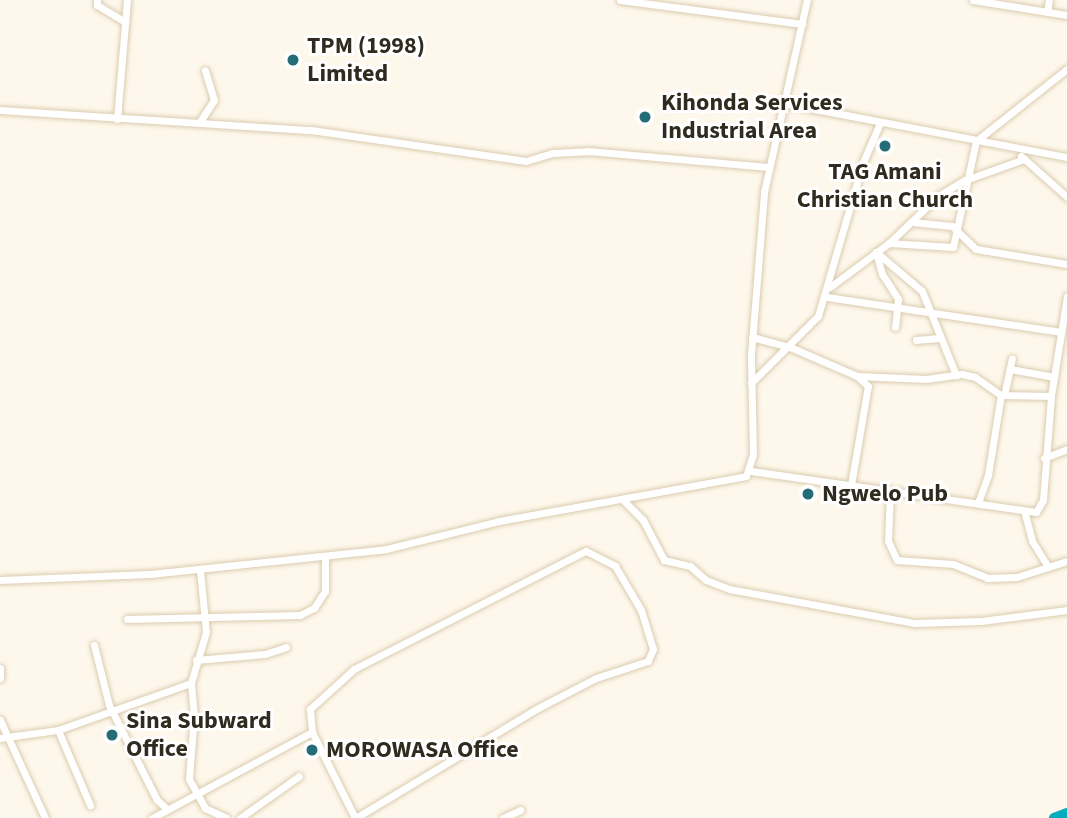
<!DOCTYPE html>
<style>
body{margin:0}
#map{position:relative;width:1067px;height:818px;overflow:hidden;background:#fef8ec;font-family:"Source Sans 3",sans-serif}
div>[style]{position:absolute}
.river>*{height:10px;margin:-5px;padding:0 5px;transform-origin:5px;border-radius:5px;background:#04adbc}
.roads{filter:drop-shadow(0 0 2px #dbccaf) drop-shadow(0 0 2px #dbccaf)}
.minor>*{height:7px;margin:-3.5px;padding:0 3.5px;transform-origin:3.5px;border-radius:3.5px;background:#fff}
.dots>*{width:19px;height:19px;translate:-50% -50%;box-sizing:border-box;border:4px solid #fff;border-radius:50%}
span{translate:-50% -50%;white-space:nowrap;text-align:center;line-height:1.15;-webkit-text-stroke:6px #fff;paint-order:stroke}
.poi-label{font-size:24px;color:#302b1f;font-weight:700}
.left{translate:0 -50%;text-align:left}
</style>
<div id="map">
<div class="river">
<i style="left:1054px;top:818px;width:14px;rotate:-21deg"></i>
</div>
<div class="roads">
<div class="minor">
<i style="left:97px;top:0;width:5px;rotate:90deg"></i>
<i style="left:97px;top:5px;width:33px;rotate:31deg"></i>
<i style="left:620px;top:0;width:184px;rotate:7.5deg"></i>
<i style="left:973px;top:0;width:95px;rotate:9.1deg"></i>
<i style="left:1047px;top:12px;width:12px;rotate:-81deg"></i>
<i style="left:783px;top:103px;width:289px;rotate:10.8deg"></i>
<i style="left:0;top:110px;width:312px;rotate:3.7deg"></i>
<i style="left:311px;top:130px;width:217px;rotate:8.2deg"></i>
<i style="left:526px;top:161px;width:28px;rotate:-17deg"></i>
<i style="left:553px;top:153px;width:35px;rotate:-3deg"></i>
<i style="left:588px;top:151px;width:181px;rotate:5.1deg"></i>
<i style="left:117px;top:119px;width:119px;rotate:-85.2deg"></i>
<i style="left:199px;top:123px;width:27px;rotate:-57deg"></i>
<i style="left:214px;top:100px;width:31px;rotate:-107deg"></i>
<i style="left:1021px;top:156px;width:62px;rotate:41.7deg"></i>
<i style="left:912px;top:222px;width:40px;rotate:5.7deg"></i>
<i style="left:952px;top:226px;width:33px;rotate:44deg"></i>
<i style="left:976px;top:249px;width:92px;rotate:9.4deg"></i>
<i style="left:889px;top:243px;width:64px;rotate:3.6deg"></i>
<i style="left:953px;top:247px;width:108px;rotate:-77.8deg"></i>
<i style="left:976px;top:141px;width:116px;rotate:-38.4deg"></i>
<i style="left:876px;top:252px;width:60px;rotate:40.3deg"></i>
<i style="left:922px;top:291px;width:91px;rotate:68deg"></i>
<i style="left:876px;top:252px;width:23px;rotate:75deg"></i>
<i style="left:882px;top:274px;width:30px;rotate:57deg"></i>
<i style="left:898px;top:299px;width:28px;rotate:96deg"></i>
<i style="left:830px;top:287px;width:74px;rotate:-36.7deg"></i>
<i style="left:889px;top:243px;width:68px;rotate:-43.8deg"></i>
<i style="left:938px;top:196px;width:31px;rotate:-31deg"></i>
<i style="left:965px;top:180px;width:63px;rotate:-19.6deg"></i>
<i style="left:827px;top:297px;width:237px;rotate:8.5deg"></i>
<i style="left:752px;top:337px;width:39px;rotate:15deg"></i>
<i style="left:790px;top:347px;width:73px;rotate:23.4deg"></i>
<i style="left:857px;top:376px;width:69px;rotate:2.5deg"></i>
<i style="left:926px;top:379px;width:36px;rotate:-8deg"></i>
<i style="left:962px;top:374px;width:13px;rotate:13deg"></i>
<i style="left:975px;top:377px;width:32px;rotate:35deg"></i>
<i style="left:1001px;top:395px;width:50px;rotate:1.1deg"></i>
<i style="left:916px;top:340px;width:23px;rotate:-5deg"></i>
<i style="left:1010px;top:369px;width:45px;rotate:10.3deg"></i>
<i style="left:751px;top:383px;width:95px;rotate:-45deg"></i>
<i style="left:818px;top:316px;width:160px;rotate:-73.7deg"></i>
<i style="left:863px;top:162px;width:43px;rotate:-66.4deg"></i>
<i style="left:1005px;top:391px;width:33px;rotate:-78deg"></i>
<i style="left:1044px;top:458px;width:25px;rotate:-21deg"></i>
<i style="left:751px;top:471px;width:288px;rotate:8.2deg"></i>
<i style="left:1036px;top:512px;width:14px;rotate:-60deg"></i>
<i style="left:1043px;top:500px;width:104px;rotate:-85.6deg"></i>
<i style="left:1051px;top:396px;width:101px;rotate:-80.9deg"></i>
<i style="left:851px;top:485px;width:100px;rotate:-80.3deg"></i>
<i style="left:868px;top:386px;width:15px;rotate:-138deg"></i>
<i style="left:890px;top:491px;width:50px;rotate:92.3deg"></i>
<i style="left:888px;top:541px;width:21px;rotate:65deg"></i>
<i style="left:897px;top:560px;width:56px;rotate:4.1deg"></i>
<i style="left:953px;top:564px;width:37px;rotate:22deg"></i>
<i style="left:987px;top:578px;width:30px;rotate:-2deg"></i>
<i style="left:1017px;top:577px;width:52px;rotate:-17.7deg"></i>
<i style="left:622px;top:499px;width:30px;rotate:45deg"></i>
<i style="left:643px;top:520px;width:45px;rotate:62.3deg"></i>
<i style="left:664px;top:560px;width:27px;rotate:13deg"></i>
<i style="left:690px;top:566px;width:21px;rotate:41deg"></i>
<i style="left:706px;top:580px;width:25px;rotate:21deg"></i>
<i style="left:729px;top:589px;width:189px;rotate:10.4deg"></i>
<i style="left:915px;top:623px;width:66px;rotate:-1.7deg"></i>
<i style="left:981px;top:621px;width:87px;rotate:-7.3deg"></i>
<i style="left:979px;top:500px;width:27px;rotate:-70deg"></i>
<i style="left:988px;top:475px;width:81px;rotate:-80.8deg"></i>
<i style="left:1025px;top:514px;width:28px;rotate:75deg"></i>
<i style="left:1032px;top:541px;width:28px;rotate:58deg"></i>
<i style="left:200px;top:570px;width:62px;rotate:84.5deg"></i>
<i style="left:206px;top:632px;width:53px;rotate:106.4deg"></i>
<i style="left:191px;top:683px;width:32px;rotate:85deg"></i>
<i style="left:194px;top:715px;width:64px;rotate:94.5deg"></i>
<i style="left:189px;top:779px;width:33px;rotate:61deg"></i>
<i style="left:205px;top:808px;width:23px;rotate:25deg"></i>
<i style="left:0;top:580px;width:150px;rotate:-2.3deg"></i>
<i style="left:150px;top:574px;width:237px;rotate:-6deg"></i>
<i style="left:386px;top:549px;width:116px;rotate:-13.9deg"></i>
<i style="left:499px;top:521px;width:251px;rotate:-10.3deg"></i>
<i style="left:746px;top:476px;width:23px;rotate:-72deg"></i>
<i style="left:753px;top:454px;width:99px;rotate:-91.2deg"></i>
<i style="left:751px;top:355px;width:164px;rotate:-85.4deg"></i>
<i style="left:764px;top:192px;width:197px;rotate:-77.4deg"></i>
<i style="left:127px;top:619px;width:173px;rotate:-1.3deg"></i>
<i style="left:300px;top:615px;width:16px;rotate:-27deg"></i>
<i style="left:314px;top:608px;width:20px;rotate:-57deg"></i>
<i style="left:325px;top:591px;width:35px;rotate:-90deg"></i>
<i style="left:94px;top:645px;width:62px;rotate:76deg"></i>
<i style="left:109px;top:705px;width:106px;rotate:63.2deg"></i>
<i style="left:157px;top:800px;width:13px;rotate:42deg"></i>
<i style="left:196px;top:660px;width:69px;rotate:-5deg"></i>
<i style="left:265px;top:654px;width:22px;rotate:-18deg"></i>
<i style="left:0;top:668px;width:10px;rotate:90deg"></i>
<i style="left:0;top:720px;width:108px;rotate:65.3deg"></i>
<i style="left:58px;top:730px;width:82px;rotate:66.9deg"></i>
<i style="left:312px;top:732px;width:23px;rotate:-95deg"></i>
<i style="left:310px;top:709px;width:59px;rotate:-42.3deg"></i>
<i style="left:354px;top:669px;width:260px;rotate:-27deg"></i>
<i style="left:586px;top:551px;width:33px;rotate:27deg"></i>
<i style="left:615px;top:566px;width:51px;rotate:59.4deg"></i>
<i style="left:641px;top:610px;width:41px;rotate:72.9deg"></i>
<i style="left:653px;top:649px;width:13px;rotate:113deg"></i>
<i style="left:648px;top:661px;width:55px;rotate:161.9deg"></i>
<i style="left:596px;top:678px;width:65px;rotate:152.7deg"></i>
<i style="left:538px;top:708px;width:213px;rotate:148.9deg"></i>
<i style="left:0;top:738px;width:59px;rotate:-7.9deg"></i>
<i style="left:58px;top:730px;width:141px;rotate:-19.5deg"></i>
<i style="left:152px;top:818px;width:182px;rotate:-28.3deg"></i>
<i style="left:312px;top:732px;width:96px;rotate:63.4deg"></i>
<i style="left:240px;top:818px;width:72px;rotate:-35.4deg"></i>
<i style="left:503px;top:818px;width:19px;rotate:-25deg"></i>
</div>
</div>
<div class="dots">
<i style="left:293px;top:60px;background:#236e76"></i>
<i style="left:645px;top:117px;background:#236e76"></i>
<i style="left:885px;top:146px;background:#236e76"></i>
<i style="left:808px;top:494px;background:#236e76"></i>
<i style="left:112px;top:735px;background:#236e76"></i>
<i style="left:312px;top:750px;background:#236e76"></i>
</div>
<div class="poi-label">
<span class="left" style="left:307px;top:60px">TPM (1998)<br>Limited</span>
<span class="left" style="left:661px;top:117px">Kihonda Services<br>Industrial Area</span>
<span style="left:885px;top:186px">TAG Amani<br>Christian Church</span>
<span class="left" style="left:822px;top:494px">Ngwelo Pub</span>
<span class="left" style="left:126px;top:735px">Sina Subward<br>Office</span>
<span class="left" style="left:326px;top:750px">MOROWASA Office</span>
</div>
</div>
